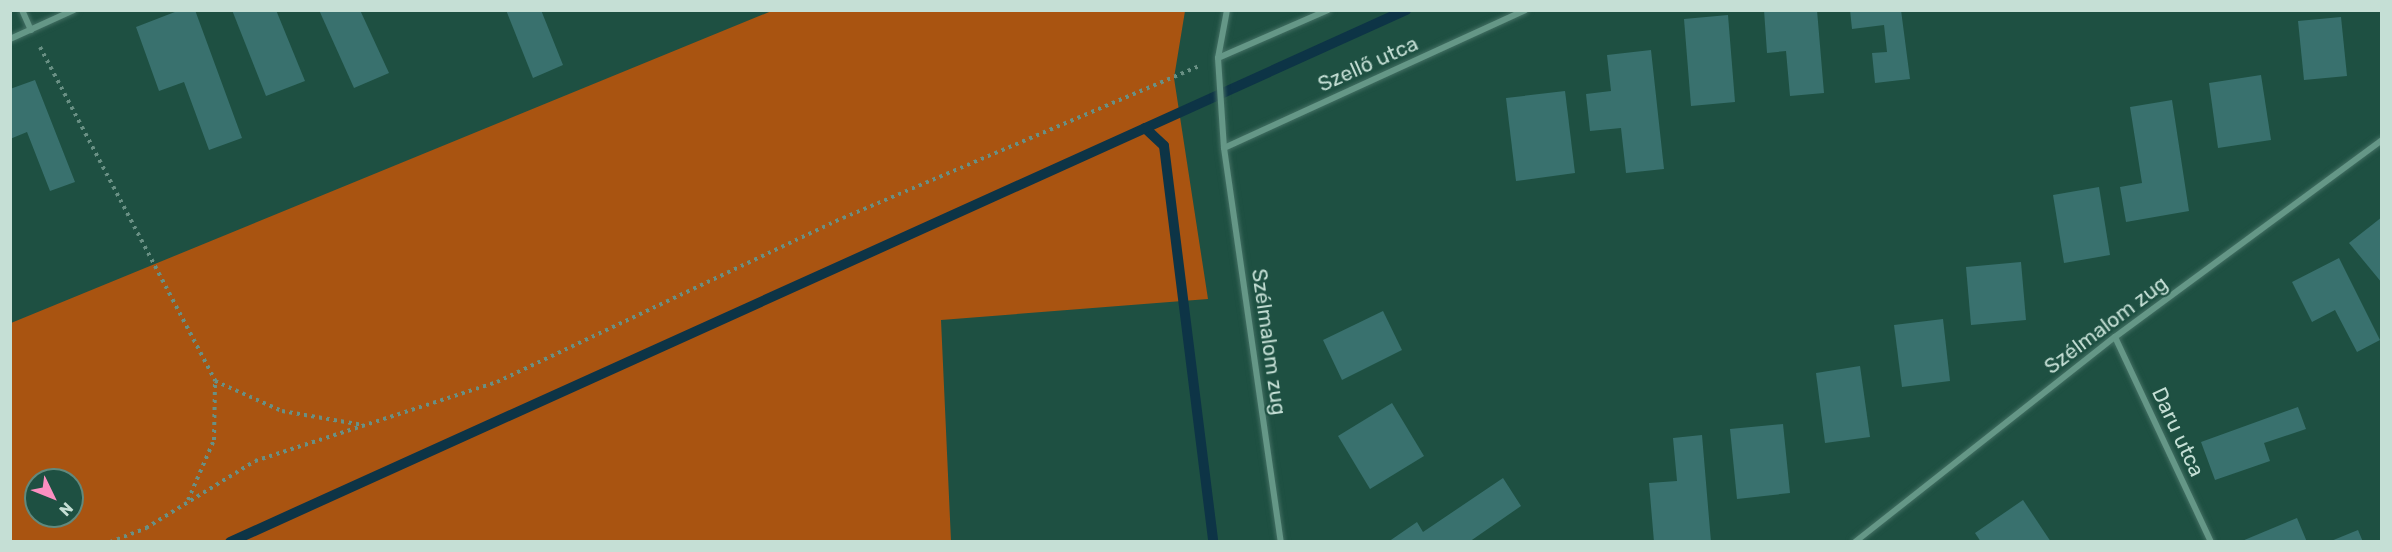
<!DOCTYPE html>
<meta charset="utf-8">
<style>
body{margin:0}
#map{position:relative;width:2392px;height:552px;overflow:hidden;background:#1e5042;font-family:Rubik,sans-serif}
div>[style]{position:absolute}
.green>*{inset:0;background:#a95411}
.stream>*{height:10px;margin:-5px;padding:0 5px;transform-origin:5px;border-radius:5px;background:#0d3446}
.building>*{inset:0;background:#39716e}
.path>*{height:4px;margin-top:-2px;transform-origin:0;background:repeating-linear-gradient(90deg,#699084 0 3px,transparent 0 7.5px)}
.roads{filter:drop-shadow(0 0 2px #436f63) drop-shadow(0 0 2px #436f63)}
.minor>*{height:6px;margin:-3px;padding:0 3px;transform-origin:3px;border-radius:3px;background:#659787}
span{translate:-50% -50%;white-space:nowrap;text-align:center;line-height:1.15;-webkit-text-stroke:4.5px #1e5042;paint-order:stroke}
.street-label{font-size:21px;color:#c5dfd5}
.frame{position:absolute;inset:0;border:12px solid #c5dfd5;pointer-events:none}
.north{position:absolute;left:24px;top:468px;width:60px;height:60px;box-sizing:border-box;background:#1e5042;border:2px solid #61897d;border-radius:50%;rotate:133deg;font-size:16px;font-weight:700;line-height:24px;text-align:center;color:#c5dfd5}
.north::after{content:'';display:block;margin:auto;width:21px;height:27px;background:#fc8fc1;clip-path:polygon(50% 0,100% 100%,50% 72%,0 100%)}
</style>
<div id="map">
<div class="green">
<i style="clip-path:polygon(evenodd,774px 10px,1185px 11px,1174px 78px,1208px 299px,941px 320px,951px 541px,11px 541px,11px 323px,774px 10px,36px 480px,72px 480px,72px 516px,36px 516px,36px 480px)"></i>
</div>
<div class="stream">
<i style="left:1145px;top:128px;width:26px;rotate:43deg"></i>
<i style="left:1164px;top:146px;width:399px;rotate:82.9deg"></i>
<i style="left:230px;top:542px;width:1291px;rotate:-24.34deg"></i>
</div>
<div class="building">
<i style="clip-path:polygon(180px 10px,195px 10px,242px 138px,209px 150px,184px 82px,159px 91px,136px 27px)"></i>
<i style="clip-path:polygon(232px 10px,276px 10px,305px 81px,266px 96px)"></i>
<i style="clip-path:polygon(319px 10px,360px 10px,389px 73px,354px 88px)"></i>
<i style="clip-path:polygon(506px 10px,541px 10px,563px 65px,533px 78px)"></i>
<i style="clip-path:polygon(1764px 10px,1817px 10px,1824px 93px,1790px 96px,1786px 51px,1767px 53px)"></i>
<i style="clip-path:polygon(1850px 10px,1901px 10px,1910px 79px,1875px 83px,1872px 53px,1887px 52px,1884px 25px,1852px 29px)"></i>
<i style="clip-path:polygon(1728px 15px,1735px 102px,1691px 106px,1684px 19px)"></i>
<i style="clip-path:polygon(2341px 17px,2347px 76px,2304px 80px,2298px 21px)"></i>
<i style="clip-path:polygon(1651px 50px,1664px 169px,1626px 173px,1621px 128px,1590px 131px,1586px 94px,1611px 91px,1607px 55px)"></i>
<i style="clip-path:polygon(2261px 75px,2271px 140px,2218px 148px,2209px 83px)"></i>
<i style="clip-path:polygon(35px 80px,75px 182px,50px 191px,27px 132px,10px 139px,10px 89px)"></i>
<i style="clip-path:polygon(1565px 91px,1575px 173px,1516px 181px,1506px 98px)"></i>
<i style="clip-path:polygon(2172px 100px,2189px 211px,2126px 222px,2120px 187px,2142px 183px,2130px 107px)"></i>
<i style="clip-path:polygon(2099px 187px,2110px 255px,2064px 263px,2053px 195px)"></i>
<i style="clip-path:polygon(2382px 217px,2382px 283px,2349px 243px)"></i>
<i style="clip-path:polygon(2339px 258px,2380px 340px,2357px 352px,2335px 310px,2312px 322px,2292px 282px)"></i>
<i style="clip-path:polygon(2021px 262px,2026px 320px,1971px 325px,1966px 267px)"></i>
<i style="clip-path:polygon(1383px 311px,1402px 350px,1342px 380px,1323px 340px)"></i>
<i style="clip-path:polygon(1943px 319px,1950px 381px,1902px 387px,1894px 325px)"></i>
<i style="clip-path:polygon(1860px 366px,1870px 437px,1825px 443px,1816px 373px)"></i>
<i style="clip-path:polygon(1392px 403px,1424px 456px,1370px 489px,1338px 436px)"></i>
<i style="clip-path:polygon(2298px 407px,2306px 429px,2264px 443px,2270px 461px,2215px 480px,2201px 442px)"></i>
<i style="clip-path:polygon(1783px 424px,1790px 493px,1737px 499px,1730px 429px)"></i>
<i style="clip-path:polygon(1702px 435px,1711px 542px,1654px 542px,1649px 483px,1677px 481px,1673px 438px)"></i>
<i style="clip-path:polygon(1503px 478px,1521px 506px,1469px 542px,1388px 542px,1417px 522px,1423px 532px)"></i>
<i style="clip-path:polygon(2023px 500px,2051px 542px,1981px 542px,1975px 533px)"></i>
<i style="clip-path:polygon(2297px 518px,2307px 542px,2242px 542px,2242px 541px)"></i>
<i style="clip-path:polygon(2358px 530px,2363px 542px,2331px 542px,2331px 541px)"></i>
</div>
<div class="path">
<i style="left:40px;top:47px;width:377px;rotate:62.3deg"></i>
<i style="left:215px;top:381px;width:73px;rotate:24.1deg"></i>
<i style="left:282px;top:411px;width:82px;rotate:9.8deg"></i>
<i style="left:188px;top:500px;width:65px;rotate:-66.6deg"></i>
<i style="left:214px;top:440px;width:59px;rotate:-89deg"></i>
<i style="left:110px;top:542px;width:39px;rotate:-21deg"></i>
<i style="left:146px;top:528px;width:128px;rotate:-31.6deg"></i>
<i style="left:255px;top:461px;width:255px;rotate:-18.1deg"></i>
<i style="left:497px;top:382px;width:383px;rotate:-25.4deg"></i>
<i style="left:843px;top:218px;width:387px;rotate:-23.1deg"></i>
</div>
<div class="roads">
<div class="minor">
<i style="left:22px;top:10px;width:22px;rotate:66deg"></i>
<i style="left:1227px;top:10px;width:49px;rotate:100.6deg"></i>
<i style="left:1218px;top:58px;width:90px;rotate:86.2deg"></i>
<i style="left:1224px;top:148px;width:398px;rotate:81.8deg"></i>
<i style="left:10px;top:39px;width:70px;rotate:-24.4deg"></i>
<i style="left:1218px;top:58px;width:120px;rotate:-23.6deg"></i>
<i style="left:1224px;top:148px;width:331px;rotate:-24.6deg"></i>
<i style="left:2115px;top:337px;width:226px;rotate:64.9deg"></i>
<i style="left:1855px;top:542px;width:331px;rotate:-38.3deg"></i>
<i style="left:2115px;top:337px;width:332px;rotate:-36.4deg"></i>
</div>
</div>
<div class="street-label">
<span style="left:1368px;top:64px;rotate:-24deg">Szellő utca</span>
<span style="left:2106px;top:325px;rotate:-37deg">Szélmalom zug</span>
<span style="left:1269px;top:342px;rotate:82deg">Szélmalom zug</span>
<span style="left:2178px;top:432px;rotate:65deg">Daru utca</span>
</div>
<div class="frame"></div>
<div class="north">N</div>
</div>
